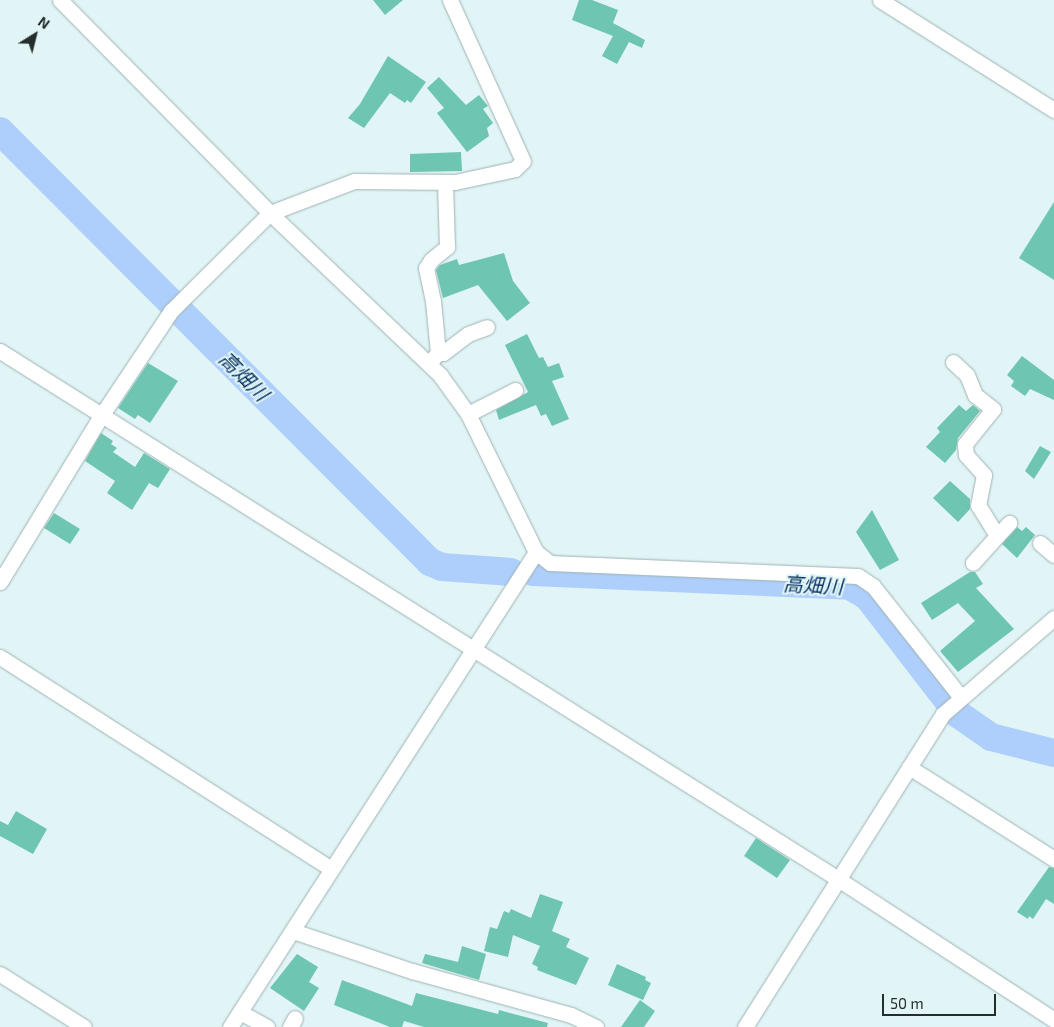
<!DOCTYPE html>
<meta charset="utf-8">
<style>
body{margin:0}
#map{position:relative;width:1054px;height:1027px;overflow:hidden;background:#e1f5f7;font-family:"Exo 2","Noto Sans JP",sans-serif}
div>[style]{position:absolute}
.river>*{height:28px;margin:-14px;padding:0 14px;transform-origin:14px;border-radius:14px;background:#aecffb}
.building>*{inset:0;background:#6ec5b0}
.roads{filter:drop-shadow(0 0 1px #9fb2b3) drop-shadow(0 0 1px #9fb2b3)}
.minor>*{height:15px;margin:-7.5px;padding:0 7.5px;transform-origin:7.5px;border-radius:7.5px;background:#fff}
span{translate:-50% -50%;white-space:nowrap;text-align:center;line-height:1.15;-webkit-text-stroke:4px #e1f5f7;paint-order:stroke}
.water-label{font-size:20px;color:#062f5f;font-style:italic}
.north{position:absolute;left:10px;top:10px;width:50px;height:50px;-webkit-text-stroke:4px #e1f5f7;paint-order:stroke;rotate:36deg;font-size:14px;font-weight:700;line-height:20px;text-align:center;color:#252d2d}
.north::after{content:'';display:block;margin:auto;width:18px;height:22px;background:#252d2d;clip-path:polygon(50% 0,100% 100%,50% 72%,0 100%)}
.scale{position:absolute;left:882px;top:994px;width:114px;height:22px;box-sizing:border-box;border:2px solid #252d2d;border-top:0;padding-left:6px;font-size:15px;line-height:18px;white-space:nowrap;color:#252d2d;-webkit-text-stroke:4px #e1f5f7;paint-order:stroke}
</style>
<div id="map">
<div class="river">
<i style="left:0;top:131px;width:609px;rotate:45.07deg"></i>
<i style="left:430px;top:562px;width:13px;rotate:23deg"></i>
<i style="left:442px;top:567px;width:69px;rotate:4.1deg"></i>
<i style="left:533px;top:572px;width:317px;rotate:2.5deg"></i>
<i style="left:850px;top:586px;width:21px;rotate:31deg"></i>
<i style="left:868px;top:597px;width:148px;rotate:52.4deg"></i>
<i style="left:958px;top:714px;width:40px;rotate:34.9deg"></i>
<i style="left:991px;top:737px;width:65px;rotate:14.3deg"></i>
</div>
<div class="building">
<i style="clip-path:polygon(373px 0,403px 0,385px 15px)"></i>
<i style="clip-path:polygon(579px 0,592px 0,618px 10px,613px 23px,645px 40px,642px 48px,629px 42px,617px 64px,602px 56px,613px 36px,572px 20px)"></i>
<i style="clip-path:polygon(388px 56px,426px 82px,411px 103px,407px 100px,405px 103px,390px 93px,364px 128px,348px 118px,360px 104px)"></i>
<i style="clip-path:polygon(439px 77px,466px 105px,479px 95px,488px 106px,483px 109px,493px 123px,487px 128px,489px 136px,467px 152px,437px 113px,444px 108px,427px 88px)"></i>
<i style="clip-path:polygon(461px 152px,462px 171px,410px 172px,410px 154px)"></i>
<i style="clip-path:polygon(1054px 202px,1054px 280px,1019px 258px)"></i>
<i style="clip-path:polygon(504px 253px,513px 281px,530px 303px,507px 321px,478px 285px,443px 298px,436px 270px,440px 265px,457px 259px,459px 265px)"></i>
<i style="clip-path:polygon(527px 334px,539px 358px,543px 357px,548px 367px,559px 363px,564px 377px,552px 381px,569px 419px,552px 426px,546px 414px,541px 416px,536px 405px,499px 420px,496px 410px,528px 392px,505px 345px)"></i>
<i style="clip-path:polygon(1022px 356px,1054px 380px,1054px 400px,1030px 389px,1025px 396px,1011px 386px,1014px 381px,1007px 375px)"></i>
<i style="clip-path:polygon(148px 363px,178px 381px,150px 423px,138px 415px,135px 419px,118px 408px)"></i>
<i style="clip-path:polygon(959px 405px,966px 411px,973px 405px,980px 411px,958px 438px,956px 450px,945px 463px,926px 447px,940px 432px,937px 428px)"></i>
<i style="clip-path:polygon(101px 433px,113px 441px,111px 444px,117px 448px,113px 452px,135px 467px,144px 453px,170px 469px,158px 488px,149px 483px,132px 510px,107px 493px,115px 481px,85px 461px)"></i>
<i style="clip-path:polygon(1040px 446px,1051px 452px,1034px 479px,1025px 471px)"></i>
<i style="clip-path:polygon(950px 481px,970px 499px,970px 509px,958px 522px,933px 498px)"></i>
<i style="clip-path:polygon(872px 510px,899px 560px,880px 570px,856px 532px)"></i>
<i style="clip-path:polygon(54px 513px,80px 529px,70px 544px,44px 528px)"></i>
<i style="clip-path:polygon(1017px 527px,1022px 531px,1026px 527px,1035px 535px,1017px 558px,1002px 544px)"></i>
<i style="clip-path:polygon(970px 572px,975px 572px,983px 584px,976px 588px,1014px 629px,958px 672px,940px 651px,975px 621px,958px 603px,932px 620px,921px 603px)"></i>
<i style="clip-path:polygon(16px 811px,47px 829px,33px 854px,0 836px,0 821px,8px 825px)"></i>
<i style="clip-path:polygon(756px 838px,790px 860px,777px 878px,744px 856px)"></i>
<i style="clip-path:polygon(1049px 867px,1054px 868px,1054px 904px,1046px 899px,1033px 919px,1029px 916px,1028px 919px,1017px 912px)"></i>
<i style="clip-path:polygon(540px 894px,563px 902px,552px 931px,570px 939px,566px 947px,589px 958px,576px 985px,537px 970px,538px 967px,532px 964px,540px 946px,513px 935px,508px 957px,484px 951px,490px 927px,497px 929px,504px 911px,509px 913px,511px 909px,531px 918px)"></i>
<i style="clip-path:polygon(462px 946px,486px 954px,479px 980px,422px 963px,425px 954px,458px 962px)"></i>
<i style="clip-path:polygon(297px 954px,318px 967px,309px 982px,319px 988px,304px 1011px,270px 988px)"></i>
<i style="clip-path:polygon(617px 964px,646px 977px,645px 980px,651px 983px,643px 1000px,608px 985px)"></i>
<i style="clip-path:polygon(342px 980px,412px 1006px,416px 993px,498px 1014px,499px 1010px,548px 1023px,547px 1027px,424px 1027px,404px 1021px,402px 1027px,390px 1027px,334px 1005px)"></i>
<i style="clip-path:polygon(640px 1000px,655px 1011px,644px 1027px,621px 1027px)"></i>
</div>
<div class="roads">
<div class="minor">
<i style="left:60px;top:0;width:299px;rotate:45.4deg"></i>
<i style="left:270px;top:213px;width:235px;rotate:43.6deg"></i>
<i style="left:440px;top:375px;width:48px;rotate:54.3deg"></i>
<i style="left:468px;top:414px;width:154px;rotate:63.8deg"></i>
<i style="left:880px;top:0;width:206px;rotate:32.3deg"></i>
<i style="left:0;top:351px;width:990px;rotate:32.21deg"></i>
<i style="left:838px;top:879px;width:258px;rotate:33.1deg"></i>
<i style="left:438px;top:353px;width:5px"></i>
<i style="left:443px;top:353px;width:31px;rotate:-37deg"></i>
<i style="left:468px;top:334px;width:20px;rotate:-20deg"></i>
<i style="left:953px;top:362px;width:19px;rotate:43deg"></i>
<i style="left:967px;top:375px;width:22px;rotate:68deg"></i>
<i style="left:975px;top:395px;width:23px;rotate:38deg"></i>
<i style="left:993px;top:409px;width:45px;rotate:128.7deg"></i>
<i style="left:965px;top:444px;width:11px;rotate:85deg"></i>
<i style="left:966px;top:455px;width:27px;rotate:48deg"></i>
<i style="left:984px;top:475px;width:31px;rotate:101deg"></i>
<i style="left:978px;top:505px;width:36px;rotate:58deg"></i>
<i style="left:997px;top:536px;width:36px;rotate:132deg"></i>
<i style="left:429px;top:363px;width:13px;rotate:-48deg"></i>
<i style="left:438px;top:353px;width:52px;rotate:-95.5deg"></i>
<i style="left:433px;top:301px;width:34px;rotate:-102deg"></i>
<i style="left:426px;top:268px;width:9px;rotate:-58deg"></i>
<i style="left:431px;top:260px;width:21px;rotate:-39deg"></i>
<i style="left:447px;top:247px;width:65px;rotate:-91.8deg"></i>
<i style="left:468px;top:414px;width:53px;rotate:-27.1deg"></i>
<i style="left:997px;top:536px;width:18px;rotate:-47deg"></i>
<i style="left:1040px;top:543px;width:18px;rotate:41deg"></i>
<i style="left:0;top:582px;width:194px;rotate:-58.7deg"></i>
<i style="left:101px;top:416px;width:126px;rotate:-56.3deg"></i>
<i style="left:171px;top:311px;width:139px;rotate:-44.7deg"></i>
<i style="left:270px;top:213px;width:90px;rotate:-20.9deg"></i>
<i style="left:354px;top:181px;width:101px;rotate:0.6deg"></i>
<i style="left:455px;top:182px;width:61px;rotate:-12.2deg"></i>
<i style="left:515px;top:169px;width:11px;rotate:-45deg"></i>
<i style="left:523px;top:161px;width:177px;rotate:-114.4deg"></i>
<i style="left:0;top:657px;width:393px;rotate:32.6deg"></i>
<i style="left:909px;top:767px;width:172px;rotate:32.4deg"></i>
<i style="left:293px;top:931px;width:126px;rotate:18.6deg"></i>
<i style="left:412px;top:971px;width:165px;rotate:15.5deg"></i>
<i style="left:571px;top:1015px;width:28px;rotate:26deg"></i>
<i style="left:0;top:974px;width:99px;rotate:32.2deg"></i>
<i style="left:240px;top:1012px;width:31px;rotate:29deg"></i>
<i style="left:230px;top:1027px;width:565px;rotate:-57.21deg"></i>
<i style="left:536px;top:552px;width:18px;rotate:38deg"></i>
<i style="left:550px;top:563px;width:308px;rotate:2.4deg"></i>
<i style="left:858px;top:576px;width:18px;rotate:34deg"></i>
<i style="left:873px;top:586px;width:140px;rotate:51.7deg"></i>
<i style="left:290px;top:1027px;width:10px;rotate:-61deg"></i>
<i style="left:745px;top:1027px;width:370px;rotate:-57.7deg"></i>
<i style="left:943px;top:714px;width:147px;rotate:-40.9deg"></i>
</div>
</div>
<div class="water-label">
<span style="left:244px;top:376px;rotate:45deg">高畑川</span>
<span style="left:813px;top:585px;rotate:3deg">高畑川</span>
</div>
<div class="north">N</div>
<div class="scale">50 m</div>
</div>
